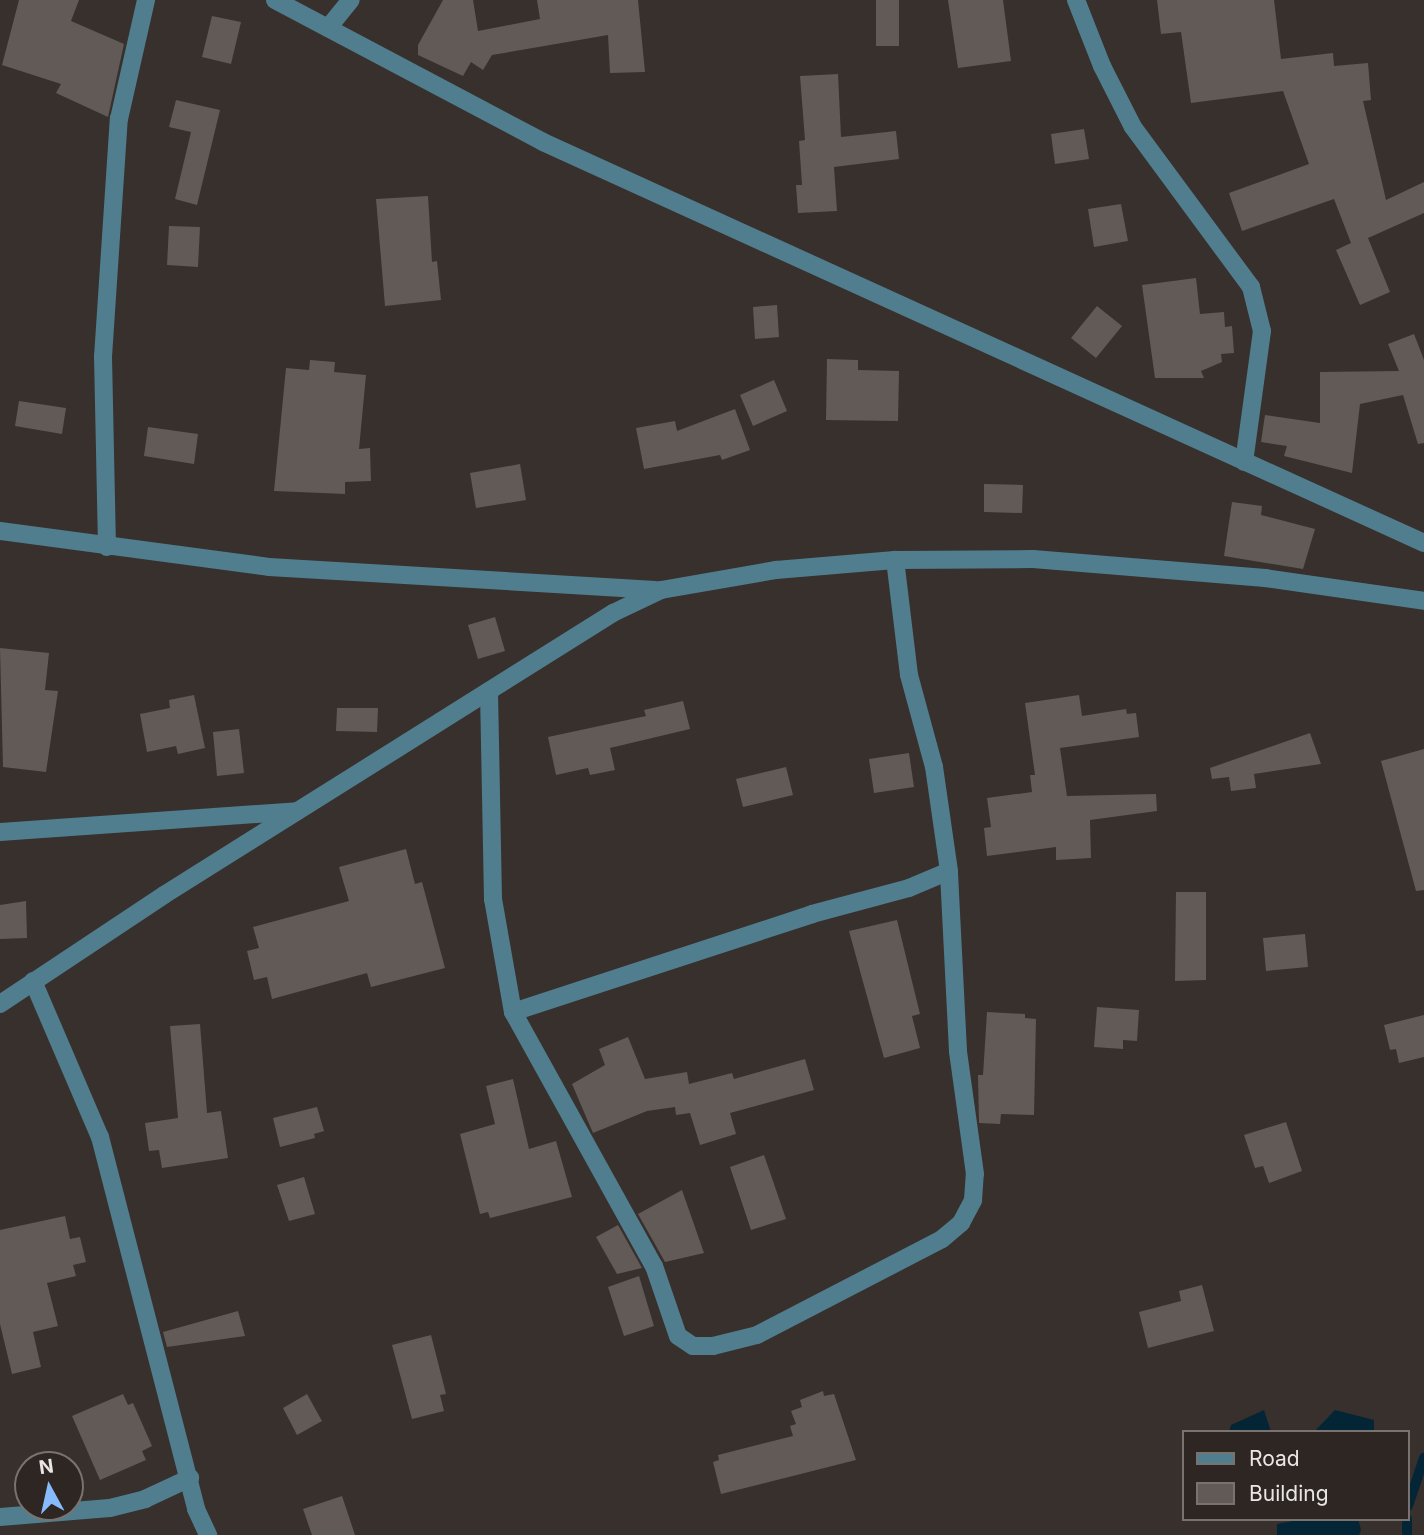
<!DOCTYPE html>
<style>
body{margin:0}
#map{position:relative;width:1424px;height:1535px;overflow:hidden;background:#37302c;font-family:Inter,sans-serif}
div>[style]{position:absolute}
.water>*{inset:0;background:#032536}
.stream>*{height:10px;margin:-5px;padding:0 5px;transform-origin:5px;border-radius:5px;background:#032536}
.building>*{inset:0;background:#615a56}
.minor>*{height:18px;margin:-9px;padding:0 9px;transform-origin:9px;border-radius:9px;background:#507e8e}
span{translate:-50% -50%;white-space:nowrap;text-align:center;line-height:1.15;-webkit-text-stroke:5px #2d2623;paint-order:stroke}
.legend{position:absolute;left:1182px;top:1430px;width:228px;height:91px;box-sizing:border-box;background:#2d2623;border:2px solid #797370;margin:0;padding:9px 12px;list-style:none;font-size:21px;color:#eae6e3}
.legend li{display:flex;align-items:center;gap:14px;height:35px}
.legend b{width:35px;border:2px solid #797370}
.north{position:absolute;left:14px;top:1451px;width:70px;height:70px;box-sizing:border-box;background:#2d2623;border:2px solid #797370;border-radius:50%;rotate:352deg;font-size:19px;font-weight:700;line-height:28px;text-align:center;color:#eae6e3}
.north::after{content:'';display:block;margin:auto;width:24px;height:32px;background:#87bbfc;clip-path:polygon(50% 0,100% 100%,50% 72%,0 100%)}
</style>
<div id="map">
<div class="water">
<i style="clip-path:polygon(1264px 1410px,1271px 1432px,1229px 1432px,1231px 1425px)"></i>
<i style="clip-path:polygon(1335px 1410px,1374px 1420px,1374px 1432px,1314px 1432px)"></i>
<i style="clip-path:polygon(1303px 1519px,1358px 1519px,1361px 1530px,1359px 1535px,1277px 1535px,1277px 1524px)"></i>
</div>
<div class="stream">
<i style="left:1408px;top:1506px;width:51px;rotate:-71.6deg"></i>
<i style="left:1407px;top:1535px;width:16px;rotate:-90deg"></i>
</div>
<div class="building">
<i style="clip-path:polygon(19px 0,79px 0,71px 21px,124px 44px,108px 117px,56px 93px,61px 84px,2px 65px)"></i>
<i style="clip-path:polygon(443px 0,473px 0,478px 31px,540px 19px,537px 0,638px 0,645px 72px,610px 73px,608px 35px,492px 55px,483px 70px,471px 62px,463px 76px,418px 55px,418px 45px)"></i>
<i style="clip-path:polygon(876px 0,899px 0,899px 46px,876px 46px)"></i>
<i style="clip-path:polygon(948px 0,1003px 0,1011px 61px,958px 68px)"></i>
<i style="clip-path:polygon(1157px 0,1274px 0,1281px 59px,1333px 53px,1334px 66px,1368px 63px,1371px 100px,1363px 101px,1386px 200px,1424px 182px,1424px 213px,1368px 238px,1390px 292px,1360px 305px,1336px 250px,1351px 243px,1334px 199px,1242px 231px,1229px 193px,1309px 164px,1283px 91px,1191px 103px,1181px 32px,1161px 34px)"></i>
<i style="clip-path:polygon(212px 16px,241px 22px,231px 64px,202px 57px)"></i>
<i style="clip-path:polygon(838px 74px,841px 137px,896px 131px,899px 159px,834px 167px,837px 211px,798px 213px,796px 185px,802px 185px,799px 141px,805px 140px,800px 76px)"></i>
<i style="clip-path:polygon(176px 100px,220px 110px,197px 205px,175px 199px,191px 132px,169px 127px)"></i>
<i style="clip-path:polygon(1084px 129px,1089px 159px,1055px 164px,1051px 134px)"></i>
<i style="clip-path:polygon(428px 196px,432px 262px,437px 261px,441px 300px,385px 306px,376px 199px)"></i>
<i style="clip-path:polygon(1121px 204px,1128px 241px,1094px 247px,1088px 209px)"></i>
<i style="clip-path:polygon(169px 226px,200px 227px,198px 267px,167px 265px)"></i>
<i style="clip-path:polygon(1196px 278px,1200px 314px,1224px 312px,1225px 327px,1232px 326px,1234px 353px,1221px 354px,1222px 362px,1201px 371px,1204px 378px,1155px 378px,1142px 285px)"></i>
<i style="clip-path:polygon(777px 305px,779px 337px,755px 339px,753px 307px)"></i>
<i style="clip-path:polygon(1097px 306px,1122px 326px,1096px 358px,1071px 338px)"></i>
<i style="clip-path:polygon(1414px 334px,1424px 360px,1424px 443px,1418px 444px,1403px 395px,1360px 404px,1352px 473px,1284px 456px,1287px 446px,1261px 442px,1265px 415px,1320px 423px,1320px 372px,1399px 371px,1388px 344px)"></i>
<i style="clip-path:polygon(827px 359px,858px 360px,858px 370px,899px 371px,898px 421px,826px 420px)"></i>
<i style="clip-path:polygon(310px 360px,335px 362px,334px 372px,366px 375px,359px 449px,370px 448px,371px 481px,345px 482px,345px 494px,274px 491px,286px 368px,309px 370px)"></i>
<i style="clip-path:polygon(774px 380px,787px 411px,753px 426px,740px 395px)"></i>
<i style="clip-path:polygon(19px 401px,66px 408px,62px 434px,15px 426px)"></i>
<i style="clip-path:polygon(735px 409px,750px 450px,722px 460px,720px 455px,644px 469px,636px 428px,675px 421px,677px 431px)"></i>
<i style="clip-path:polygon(148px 427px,198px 434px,194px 464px,144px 456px)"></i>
<i style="clip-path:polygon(520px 464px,526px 500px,476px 508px,470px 473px)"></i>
<i style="clip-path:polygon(984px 484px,1023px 485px,1022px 513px,984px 512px)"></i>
<i style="clip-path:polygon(1232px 502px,1262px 506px,1261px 515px,1315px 529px,1303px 569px,1224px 556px)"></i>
<i style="clip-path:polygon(495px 617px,505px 651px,478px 659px,468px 625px)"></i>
<i style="clip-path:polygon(0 648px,49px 653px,45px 690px,58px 691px,46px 772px,3px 767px)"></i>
<i style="clip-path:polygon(194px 695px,205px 748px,178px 754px,176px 746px,147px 752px,140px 714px,170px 708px,169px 700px)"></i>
<i style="clip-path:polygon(1079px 695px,1082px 716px,1126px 709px,1127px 714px,1136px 713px,1139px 737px,1060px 748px,1067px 796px,1156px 794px,1157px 811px,1090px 820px,1091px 858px,1056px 860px,1056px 847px,987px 856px,984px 828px,991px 827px,987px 798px,1032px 792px,1030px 775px,1035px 775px,1025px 703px)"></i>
<i style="clip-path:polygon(683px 701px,690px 729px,610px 748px,615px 770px,590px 775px,588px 768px,556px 775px,548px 737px,646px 716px,644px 710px)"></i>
<i style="clip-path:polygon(337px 708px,378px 708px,377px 732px,336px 731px)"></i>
<i style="clip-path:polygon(239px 729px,244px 773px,217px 776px,213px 732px)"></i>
<i style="clip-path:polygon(1310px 733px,1321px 764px,1254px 774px,1256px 788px,1231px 791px,1229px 777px,1212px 779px,1210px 768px)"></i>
<i style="clip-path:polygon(1424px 749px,1424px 890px,1416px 891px,1381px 761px)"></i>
<i style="clip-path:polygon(909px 753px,914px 787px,874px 793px,869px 759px)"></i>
<i style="clip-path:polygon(786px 767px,793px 795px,743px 807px,736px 779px)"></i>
<i style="clip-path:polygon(406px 849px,415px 884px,422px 882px,445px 968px,371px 987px,367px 973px,272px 999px,267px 977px,254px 980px,247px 951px,259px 948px,253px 927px,349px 901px,339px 867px)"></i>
<i style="clip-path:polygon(1176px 892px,1206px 892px,1206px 980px,1175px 981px)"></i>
<i style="clip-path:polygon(26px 901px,27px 938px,0 939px,0 905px)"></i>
<i style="clip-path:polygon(897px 920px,920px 1014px,912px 1016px,920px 1048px,884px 1058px,849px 931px)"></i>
<i style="clip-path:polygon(1305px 934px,1308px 967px,1266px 971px,1263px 938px)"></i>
<i style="clip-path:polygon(1097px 1007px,1139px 1010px,1137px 1041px,1123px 1040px,1123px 1049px,1094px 1047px)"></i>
<i style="clip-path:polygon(987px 1012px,1025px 1014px,1025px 1018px,1036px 1019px,1034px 1115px,1001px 1114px,1000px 1124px,979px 1123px,978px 1075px,983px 1075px)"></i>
<i style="clip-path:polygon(1424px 1015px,1424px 1057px,1399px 1063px,1396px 1049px,1390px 1050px,1384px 1025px)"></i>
<i style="clip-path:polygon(200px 1024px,207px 1113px,221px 1111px,228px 1158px,162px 1168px,159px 1150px,149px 1151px,145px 1123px,178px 1118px,170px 1026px)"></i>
<i style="clip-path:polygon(628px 1037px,645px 1079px,687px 1072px,689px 1084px,732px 1073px,734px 1079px,805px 1059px,814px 1090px,730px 1113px,736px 1134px,700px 1145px,690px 1113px,676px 1115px,675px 1107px,647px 1111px,593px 1133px,572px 1084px,605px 1065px,599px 1049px)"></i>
<i style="clip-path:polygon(513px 1079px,529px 1149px,556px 1141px,572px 1197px,490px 1218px,488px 1212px,480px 1214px,460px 1134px,495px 1124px,486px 1086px)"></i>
<i style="clip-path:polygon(317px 1107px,324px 1131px,314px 1134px,315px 1138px,280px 1147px,273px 1118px)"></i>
<i style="clip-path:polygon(1286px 1122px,1302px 1171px,1269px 1183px,1263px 1166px,1255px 1168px,1244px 1135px)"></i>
<i style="clip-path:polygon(764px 1155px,786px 1219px,751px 1230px,730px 1167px)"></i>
<i style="clip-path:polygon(304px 1177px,315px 1214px,289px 1221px,277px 1185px)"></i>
<i style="clip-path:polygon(682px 1190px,704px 1253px,665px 1262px,638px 1214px)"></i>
<i style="clip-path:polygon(65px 1216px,70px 1239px,80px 1237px,86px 1262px,73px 1265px,76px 1276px,47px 1283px,58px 1326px,33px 1332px,41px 1367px,12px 1374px,0 1324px,0 1230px)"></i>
<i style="clip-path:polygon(618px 1225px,642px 1268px,617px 1274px,596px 1237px)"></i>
<i style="clip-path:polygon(639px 1276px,654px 1326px,624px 1336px,608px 1287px)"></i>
<i style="clip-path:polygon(1202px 1285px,1214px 1331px,1148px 1348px,1139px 1312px,1181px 1301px,1179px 1291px)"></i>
<i style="clip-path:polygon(238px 1311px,245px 1336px,167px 1347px,163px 1332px)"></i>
<i style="clip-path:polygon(431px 1335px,446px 1394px,440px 1395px,444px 1411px,412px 1419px,392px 1345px)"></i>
<i style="clip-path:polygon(823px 1391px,824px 1396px,834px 1394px,856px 1460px,721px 1494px,713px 1462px,719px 1460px,718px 1455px,793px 1436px,790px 1426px,796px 1424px,791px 1411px,802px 1407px,800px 1400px)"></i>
<i style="clip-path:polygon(123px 1394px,128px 1405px,133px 1403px,152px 1446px,142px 1451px,146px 1460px,100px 1480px,72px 1416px)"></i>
<i style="clip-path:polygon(307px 1394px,322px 1421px,297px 1435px,283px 1408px)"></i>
<i style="clip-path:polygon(342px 1496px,355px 1535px,312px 1535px,303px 1509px)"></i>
</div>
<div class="minor">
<i style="left:275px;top:0;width:303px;rotate:27.9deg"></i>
<i style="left:543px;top:142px;width:968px;rotate:24.47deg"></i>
<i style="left:1076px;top:0;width:71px;rotate:68.5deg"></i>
<i style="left:1102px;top:66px;width:68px;rotate:63.1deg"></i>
<i style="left:1133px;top:127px;width:199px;rotate:53.6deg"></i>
<i style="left:1251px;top:287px;width:45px;rotate:76deg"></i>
<i style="left:1262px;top:331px;width:132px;rotate:97.8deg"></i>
<i style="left:328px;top:28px;width:36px;rotate:-51deg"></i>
<i style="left:0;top:531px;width:271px;rotate:7.6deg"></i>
<i style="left:269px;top:567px;width:387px;rotate:3.4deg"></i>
<i style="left:107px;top:547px;width:190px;rotate:-91.2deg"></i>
<i style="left:103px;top:357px;width:239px;rotate:-86.2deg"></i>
<i style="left:119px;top:119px;width:122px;rotate:-77.2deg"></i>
<i style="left:489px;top:691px;width:208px;rotate:88.9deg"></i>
<i style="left:493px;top:899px;width:115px;rotate:80deg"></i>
<i style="left:513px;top:1012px;width:291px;rotate:61deg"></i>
<i style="left:654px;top:1266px;width:74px;rotate:71.1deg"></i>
<i style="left:678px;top:1336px;width:18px;rotate:34deg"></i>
<i style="left:693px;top:1346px;width:20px"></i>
<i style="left:713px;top:1346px;width:45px;rotate:-14deg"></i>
<i style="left:757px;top:1335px;width:208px;rotate:-27.4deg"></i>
<i style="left:942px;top:1239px;width:25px;rotate:-40deg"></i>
<i style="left:961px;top:1223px;width:26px;rotate:-62deg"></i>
<i style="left:973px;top:1200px;width:26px;rotate:-86deg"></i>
<i style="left:975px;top:1174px;width:124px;rotate:-97.9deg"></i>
<i style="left:958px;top:1051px;width:180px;rotate:-92.9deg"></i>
<i style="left:949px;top:871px;width:105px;rotate:-98.2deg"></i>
<i style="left:934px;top:767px;width:95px;rotate:-105.2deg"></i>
<i style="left:909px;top:675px;width:116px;rotate:-96.9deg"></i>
<i style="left:0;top:832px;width:298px;rotate:-4deg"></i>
<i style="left:33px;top:981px;width:170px;rotate:66.8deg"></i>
<i style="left:100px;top:1137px;width:384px;rotate:75.5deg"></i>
<i style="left:196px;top:1509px;width:29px;rotate:65deg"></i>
<i style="left:0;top:1004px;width:197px;rotate:-33.6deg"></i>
<i style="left:164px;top:895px;width:530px;rotate:-32.13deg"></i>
<i style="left:613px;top:613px;width:53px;rotate:-25.6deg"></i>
<i style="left:661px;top:590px;width:117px;rotate:-9.9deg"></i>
<i style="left:776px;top:570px;width:119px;rotate:-4.8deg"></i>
<i style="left:895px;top:560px;width:138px;rotate:-0.4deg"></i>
<i style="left:1033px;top:559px;width:233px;rotate:4.7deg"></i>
<i style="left:1265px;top:578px;width:161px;rotate:8.2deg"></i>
<i style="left:513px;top:1012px;width:315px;rotate:-18.1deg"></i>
<i style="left:812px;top:914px;width:100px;rotate:-15deg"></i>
<i style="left:909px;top:888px;width:43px;rotate:-23deg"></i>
<i style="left:0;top:1517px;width:110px;rotate:-4.7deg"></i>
<i style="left:110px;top:1508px;width:36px;rotate:-14deg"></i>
<i style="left:145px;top:1499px;width:50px;rotate:-25deg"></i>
</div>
<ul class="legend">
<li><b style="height:9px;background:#507e8e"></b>Road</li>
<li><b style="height:19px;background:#615a56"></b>Building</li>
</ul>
<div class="north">N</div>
</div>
